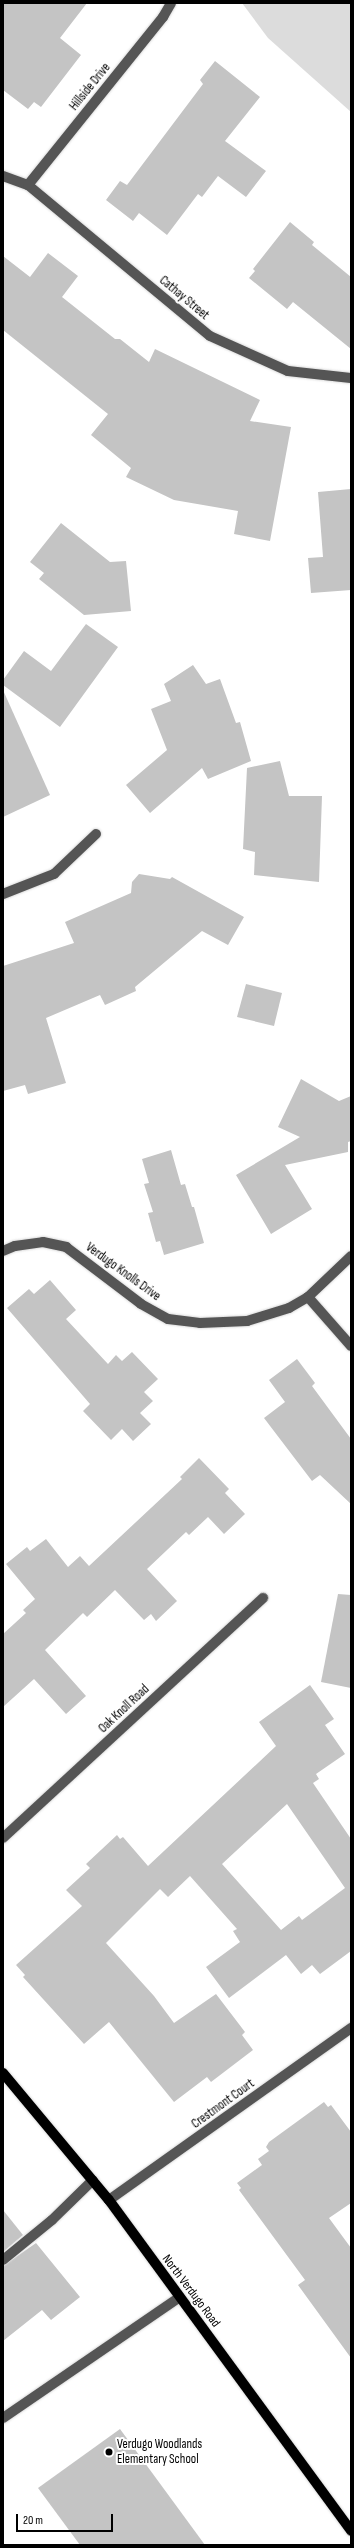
<!DOCTYPE html>
<style>
body{margin:0}
#map{position:relative;width:354px;height:2548px;overflow:hidden;background:#fff;font-family:"Sofia Sans Condensed",sans-serif}
div>[style]{position:absolute}
.green>*{inset:0;background:#dcdcdc}
.building>*{inset:0;background:#c4c4c4}
.roads{filter:drop-shadow(0 0 1px #dbdbdb) drop-shadow(0 0 1px #dbdbdb)}
.minor>*{height:10px;margin:-5px;padding:0 5px;transform-origin:5px;border-radius:5px;background:#555}
.major>*{height:10px;margin:-5px;padding:0 5px;transform-origin:5px;border-radius:5px;background:#000}
.dots>*{width:11px;height:11px;translate:-50% -50%;box-sizing:border-box;border:2px solid #fff;border-radius:50%}
span{translate:-50% -50%;white-space:nowrap;text-align:center;line-height:1.15;-webkit-text-stroke:4px #fff;paint-order:stroke}
.street-label{font-size:13px;color:#000}
.poi-label{font-size:13px;color:#000}
.left{translate:0 -50%;text-align:left}
.frame{position:absolute;inset:0;border:4px solid #000;pointer-events:none}
.scale{position:absolute;left:16px;top:2514px;width:97px;height:18px;box-sizing:border-box;border:2px solid #000;border-top:0;padding-left:5px;font-size:12px;line-height:14px;white-space:nowrap;color:#000;-webkit-text-stroke:3px #fff;paint-order:stroke}
</style>
<div id="map">
<div class="green">
<i style="clip-path:polygon(242px 3px,351px 3px,351px 112px,268px 38px)"></i>
</div>
<div class="building">
<i style="clip-path:polygon(3px 3px,87px 3px,60px 38px,81px 55px,41px 107px,34px 102px,28px 109px,3px 90px)"></i>
<i style="clip-path:polygon(215px 61px,260px 97px,225px 141px,266px 171px,246px 197px,218px 176px,202px 197px,198px 194px,167px 235px,139px 213px,133px 221px,106px 200px,120px 181px,127px 185px,203px 84px,200px 80px)"></i>
<i style="clip-path:polygon(290px 222px,314px 242px,312px 245px,351px 277px,351px 349px,293px 302px,287px 309px,249px 278px,255px 271px,253px 269px)"></i>
<i style="clip-path:polygon(48px 253px,78px 276px,62px 297px,115px 339px,120px 339px,149px 362px,155px 349px,260px 400px,250px 421px,291px 427px,270px 541px,234px 534px,238px 511px,174px 500px,126px 477px,131px 468px,91px 435px,108px 414px,3px 330px,3px 256px,30px 277px)"></i>
<i style="clip-path:polygon(351px 489px,351px 590px,311px 593px,308px 558px,323px 557px,318px 492px)"></i>
<i style="clip-path:polygon(61px 523px,110px 562px,126px 561px,131px 611px,84px 615px,39px 579px,44px 573px,30px 562px)"></i>
<i style="clip-path:polygon(86px 624px,118px 647px,60px 727px,3px 685px,3px 680px,24px 651px,51px 671px)"></i>
<i style="clip-path:polygon(193px 665px,206px 684px,220px 679px,236px 723px,240px 722px,251px 761px,208px 779px,202px 768px,150px 813px,126px 785px,167px 750px,151px 709px,171px 701px,164px 684px)"></i>
<i style="clip-path:polygon(3px 690px,50px 795px,3px 817px)"></i>
<i style="clip-path:polygon(280px 761px,289px 796px,322px 796px,319px 882px,254px 875px,255px 852px,243px 849px,247px 768px)"></i>
<i style="clip-path:polygon(139px 874px,170px 879px,172px 877px,244px 917px,228px 945px,202px 931px,135px 987px,136px 991px,105px 1005px,100px 995px,46px 1018px,66px 1083px,28px 1094px,25px 1085px,3px 1091px,3px 966px,74px 943px,65px 922px,131px 893px,132px 882px)"></i>
<i style="clip-path:polygon(246px 984px,282px 993px,274px 1026px,237px 1017px)"></i>
<i style="clip-path:polygon(301px 1079px,339px 1101px,351px 1096px,351px 1141px,348px 1142px,348px 1152px,285px 1165px,312px 1209px,271px 1234px,236px 1175px,300px 1137px,278px 1127px)"></i>
<i style="clip-path:polygon(171px 1150px,181px 1185px,185px 1184px,192px 1207px,194px 1207px,204px 1243px,164px 1255px,160px 1241px,156px 1242px,148px 1213px,153px 1212px,144px 1184px,149px 1183px,142px 1159px)"></i>
<i style="clip-path:polygon(50px 1280px,76px 1310px,66px 1319px,108px 1364px,116px 1355px,122px 1361px,132px 1352px,158px 1379px,144px 1392px,153px 1401px,140px 1413px,151px 1424px,133px 1441px,122px 1429px,111px 1440px,83px 1411px,90px 1404px,7px 1308px,29px 1289px,34px 1294px)"></i>
<i style="clip-path:polygon(297px 1359px,315px 1383px,312px 1386px,351px 1439px,351px 1504px,320px 1475px,312px 1481px,264px 1418px,285px 1402px,269px 1380px)"></i>
<i style="clip-path:polygon(199px 1458px,229px 1489px,225px 1493px,245px 1514px,224px 1534px,208px 1517px,189px 1535px,186px 1532px,147px 1569px,177px 1601px,156px 1621px,151px 1614px,144px 1620px,115px 1590px,87px 1617px,83px 1613px,45px 1650px,86px 1696px,66px 1714px,34px 1679px,3px 1707px,3px 1634px,26px 1613px,23px 1610px,35px 1599px,6px 1564px,27px 1547px,30px 1551px,46px 1539px,68px 1567px,80px 1556px,89px 1566px,182px 1479px,180px 1477px)"></i>
<i style="clip-path:polygon(338px 1594px,351px 1595px,351px 1688px,321px 1682px)"></i>
<i style="clip-path:polygon(evenodd,310px 1685px,334px 1719px,325px 1725px,345px 1754px,316px 1774px,319px 1779px,313px 1783px,351px 1839px,351px 1951px,320px 1974px,312px 1965px,301px 1974px,286px 1955px,229px 1998px,206px 1967px,240px 1942px,233px 1931px,237px 1929px,190px 1876px,168px 1897px,160px 1889px,106px 1943px,154px 1996px,174px 2023px,216px 1994px,245px 2032px,242px 2035px,253px 2050px,211px 2082px,207px 2077px,174px 2102px,109px 2022px,84px 2044px,23px 1977px,25px 1975px,16px 1965px,82px 1906px,66px 1890px,90px 1868px,86px 1864px,117px 1835px,120px 1839px,123px 1837px,148px 1866px,276px 1746px,259px 1722px,310px 1685px,287px 1804px,345px 1888px,302px 1920px,299px 1916px,281px 1930px,222px 1864px,287px 1804px)"></i>
<i style="clip-path:polygon(324px 2102px,328px 2107px,331px 2105px,351px 2132px,351px 2203px,329px 2218px,351px 2248px,351px 2358px,298px 2285px,305px 2280px,239px 2190px,241px 2188px,237px 2183px,262px 2165px,258px 2159px,269px 2151px,266px 2147px,269px 2142px)"></i>
<i style="clip-path:polygon(3px 2210px,23px 2235px,3px 2252px)"></i>
<i style="clip-path:polygon(36px 2243px,80px 2297px,51px 2320px,42px 2310px,3px 2341px,3px 2266px)"></i>
<i style="clip-path:polygon(120px 2429px,205px 2545px,80px 2545px,38px 2488px)"></i>
</div>
<div class="roads">
<div class="minor">
<i style="left:3px;top:176px;width:27px;rotate:20deg"></i>
<i style="left:28px;top:185px;width:236px;rotate:39.7deg"></i>
<i style="left:210px;top:336px;width:85px;rotate:24.2deg"></i>
<i style="left:288px;top:371px;width:63px;rotate:6.3deg"></i>
<i style="left:28px;top:185px;width:216px;rotate:-51.2deg"></i>
<i style="left:163px;top:17px;width:16px;rotate:-60deg"></i>
<i style="left:3px;top:894px;width:55px;rotate:-21.4deg"></i>
<i style="left:54px;top:874px;width:58px;rotate:-43.6deg"></i>
<i style="left:3px;top:1251px;width:13px;rotate:-23deg"></i>
<i style="left:15px;top:1246px;width:28px;rotate:-8deg"></i>
<i style="left:43px;top:1242px;width:24px;rotate:12deg"></i>
<i style="left:66px;top:1247px;width:94px;rotate:37.2deg"></i>
<i style="left:141px;top:1304px;width:31px;rotate:29deg"></i>
<i style="left:168px;top:1319px;width:32px;rotate:7deg"></i>
<i style="left:200px;top:1323px;width:47px;rotate:-2.4deg"></i>
<i style="left:247px;top:1321px;width:44px;rotate:-17.2deg"></i>
<i style="left:289px;top:1308px;width:22px;rotate:-30deg"></i>
<i style="left:308px;top:1297px;width:59px;rotate:-43.6deg"></i>
<i style="left:308px;top:1297px;width:65px;rotate:48.7deg"></i>
<i style="left:3px;top:1838px;width:354px;rotate:-42.7deg"></i>
<i style="left:109px;top:2200px;width:297px;rotate:-35.4deg"></i>
<i style="left:3px;top:2260px;width:63px;rotate:-39.2deg"></i>
<i style="left:52px;top:2220px;width:57px;rotate:-44.3deg"></i>
<i style="left:3px;top:2418px;width:214px;rotate:-34.4deg"></i>
</div>
<div class="major">
<i style="left:3px;top:2073px;width:165px;rotate:50.2deg"></i>
<i style="left:109px;top:2200px;width:410px;rotate:53.8deg"></i>
</div>
</div>
<div class="dots">
<i style="left:109px;top:2452px;background:#000"></i>
</div>
<div class="street-label">
<span style="left:90px;top:87px;rotate:-51deg">Hillside Drive</span>
<span style="left:184px;top:298px;rotate:40deg">Cathay Street</span>
<span style="left:123px;top:1272px;rotate:36deg">Verdugo Knolls Drive</span>
<span style="left:124px;top:1709px;rotate:-43deg">Oak Knoll Road</span>
<span style="left:223px;top:2104px;rotate:-36deg">Crestmont Court</span>
<span style="left:191px;top:2291px;rotate:53deg">North Verdugo Road</span>
</div>
<div class="poi-label">
<span class="left" style="left:117px;top:2452px">Verdugo Woodlands<br>Elementary School</span>
</div>
<div class="frame"></div>
<div class="scale">20 m</div>
</div>
